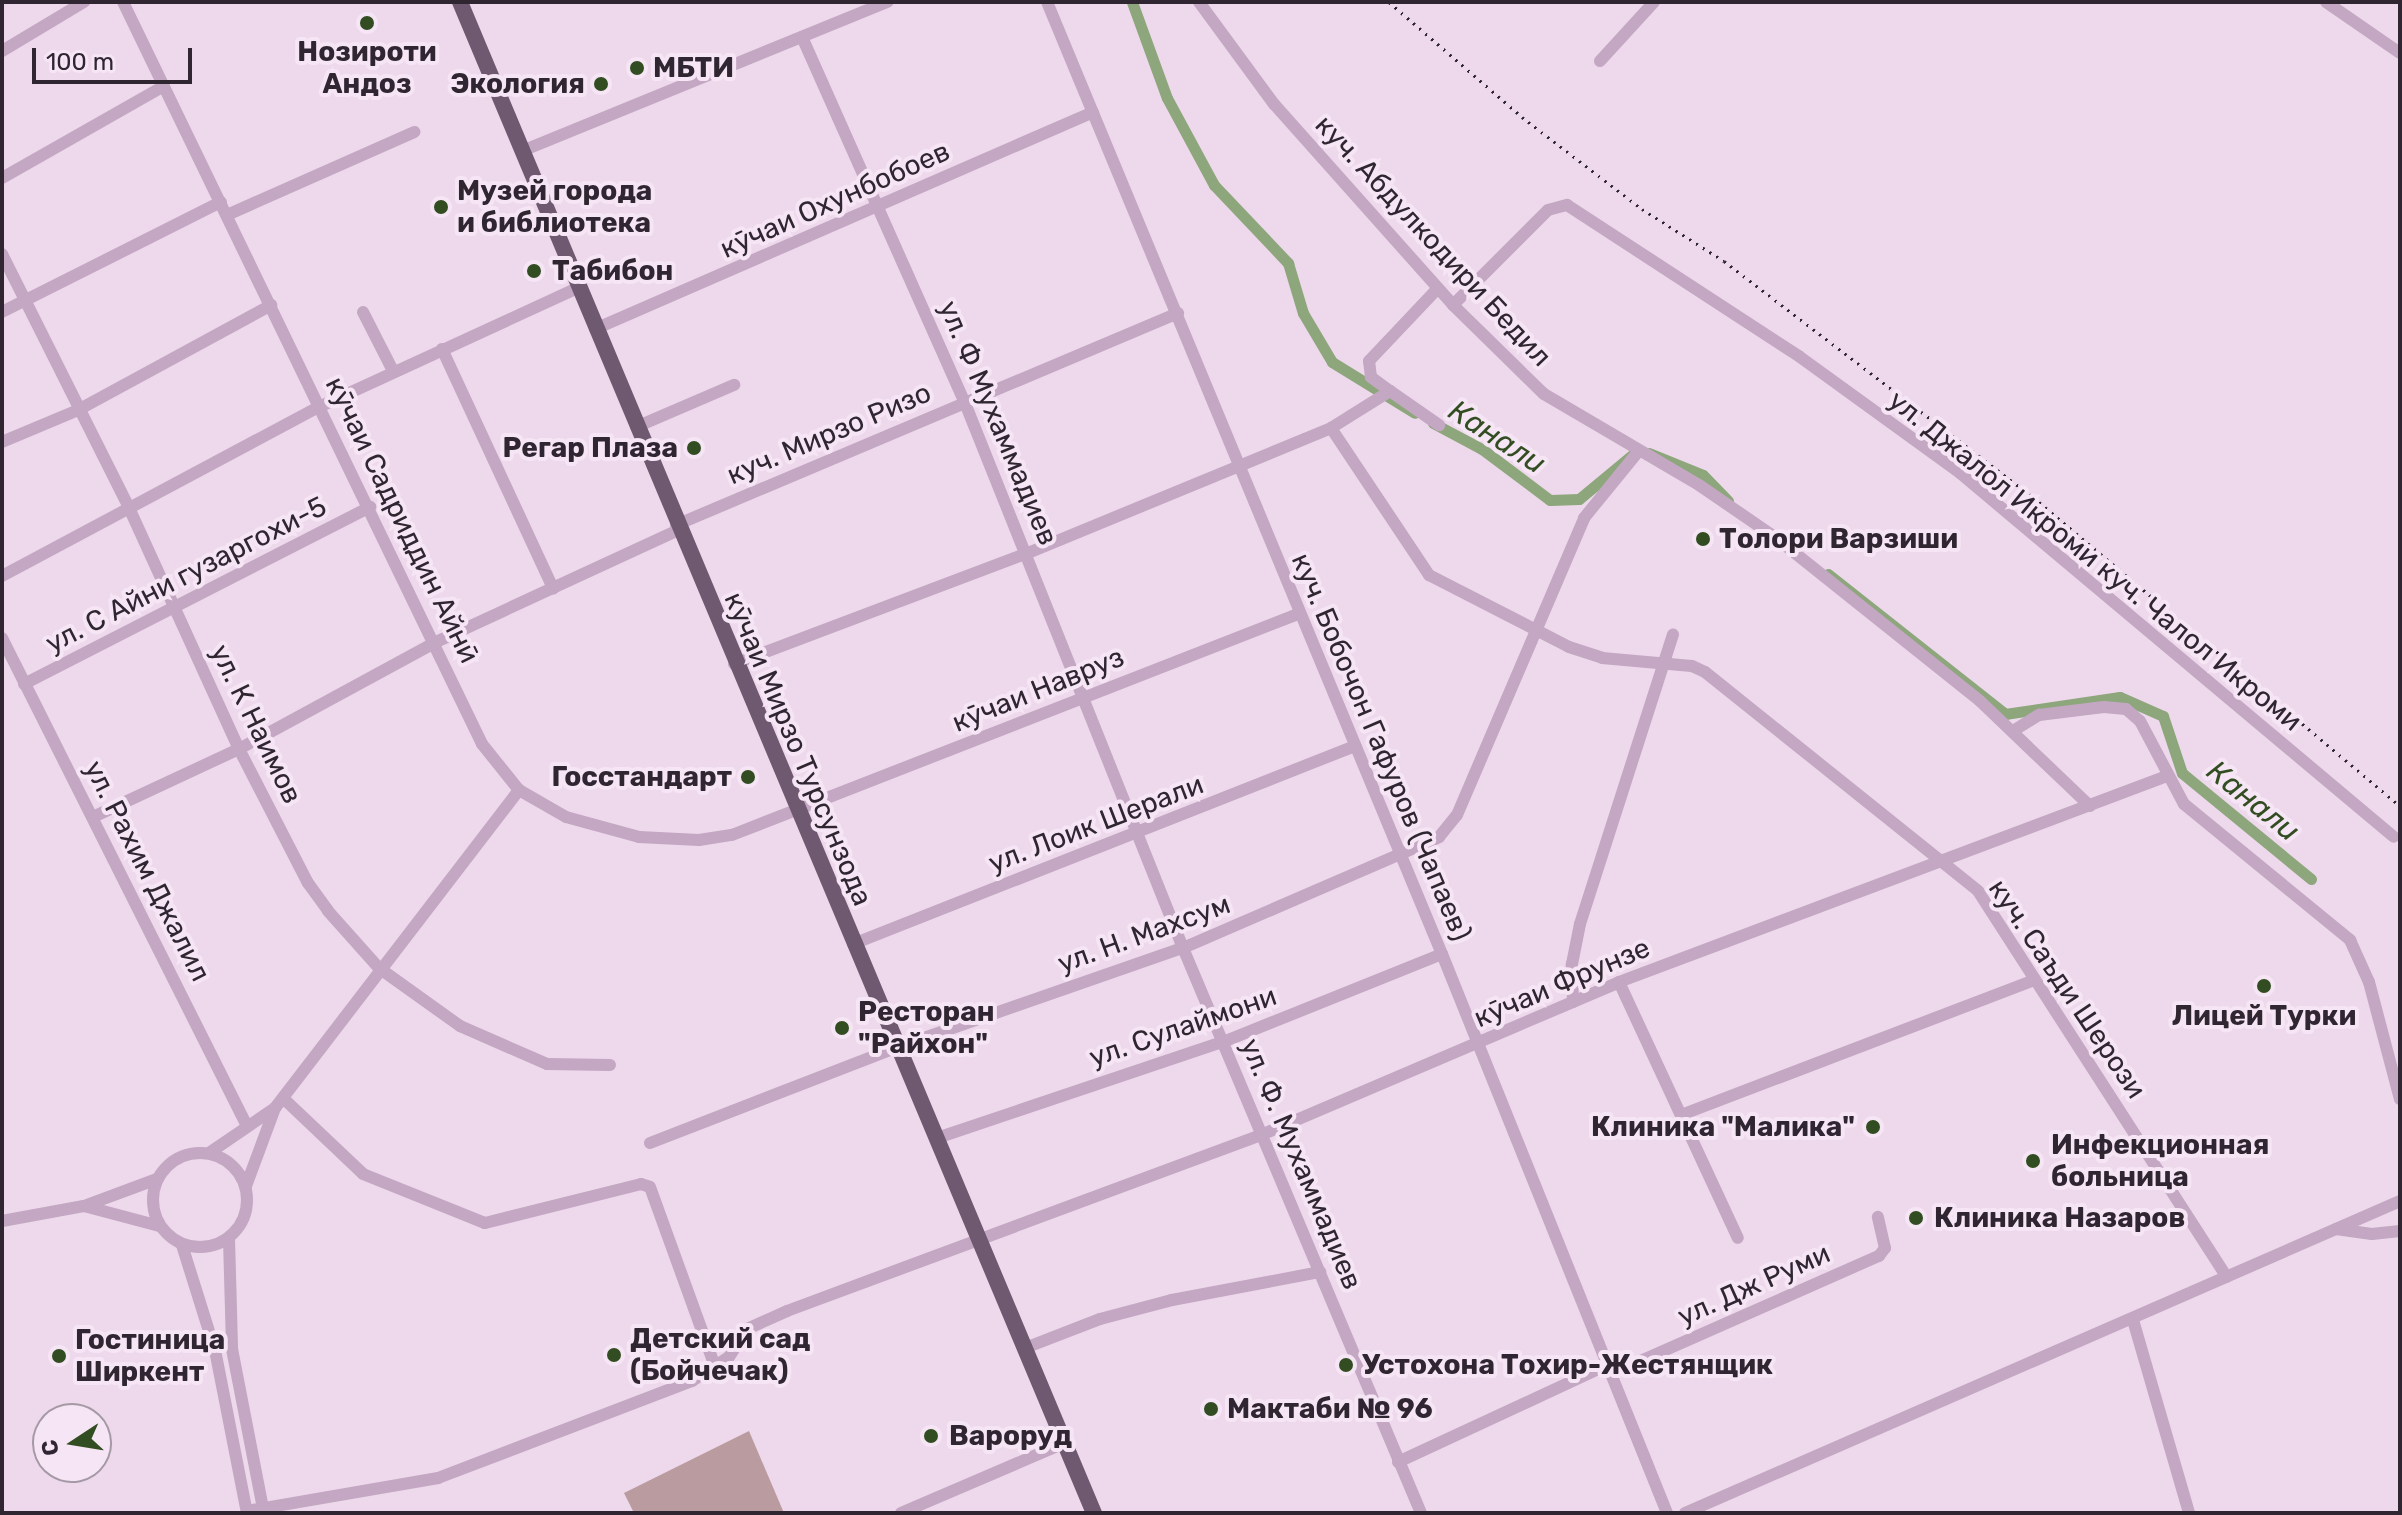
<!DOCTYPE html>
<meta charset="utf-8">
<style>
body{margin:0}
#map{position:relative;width:2402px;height:1515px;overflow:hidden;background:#edd9eb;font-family:Rubik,sans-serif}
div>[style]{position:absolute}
.green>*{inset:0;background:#ba9b9f}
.canal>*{height:11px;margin:-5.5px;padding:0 5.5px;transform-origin:5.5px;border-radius:5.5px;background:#8da67c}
.minor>*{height:12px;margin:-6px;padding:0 6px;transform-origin:6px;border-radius:6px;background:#c3a7c3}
.minor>.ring{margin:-6px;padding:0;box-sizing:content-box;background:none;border:12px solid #c3a7c3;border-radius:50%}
.major>*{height:16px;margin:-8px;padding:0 8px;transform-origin:8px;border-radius:8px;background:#6e5971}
.rail>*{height:3px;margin-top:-1.5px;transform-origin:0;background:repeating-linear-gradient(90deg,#2f2631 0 2px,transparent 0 8px)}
.dots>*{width:22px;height:22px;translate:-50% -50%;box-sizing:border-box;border:4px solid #f6e5f4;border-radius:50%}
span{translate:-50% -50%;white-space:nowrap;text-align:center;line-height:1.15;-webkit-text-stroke:8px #f6e5f4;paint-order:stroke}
.poi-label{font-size:28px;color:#2f2631;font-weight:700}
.left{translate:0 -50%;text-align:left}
.right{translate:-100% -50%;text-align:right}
.street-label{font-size:28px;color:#2f2631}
.water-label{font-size:30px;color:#324d22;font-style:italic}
.frame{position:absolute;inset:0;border:4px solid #2f2631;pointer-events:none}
.north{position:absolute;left:32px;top:1403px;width:80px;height:80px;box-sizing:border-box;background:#f6e5f4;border:2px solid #a699a6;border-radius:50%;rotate:258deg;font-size:22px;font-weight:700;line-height:32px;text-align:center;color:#2f2631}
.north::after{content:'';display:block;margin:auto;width:28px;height:36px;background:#324d22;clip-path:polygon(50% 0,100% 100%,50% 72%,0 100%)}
.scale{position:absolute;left:32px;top:48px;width:160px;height:36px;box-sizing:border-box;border:4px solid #2f2631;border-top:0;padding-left:10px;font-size:24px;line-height:28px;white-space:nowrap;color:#2f2631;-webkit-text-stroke:6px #f6e5f4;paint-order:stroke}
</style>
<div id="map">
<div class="green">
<i style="clip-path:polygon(749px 1431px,784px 1513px,634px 1513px,624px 1493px)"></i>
</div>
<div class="canal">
<i style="left:1132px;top:2px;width:102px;rotate:70deg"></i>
<i style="left:1167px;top:98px;width:99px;rotate:61.6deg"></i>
<i style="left:1214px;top:185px;width:108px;rotate:46.5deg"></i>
<i style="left:1288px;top:263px;width:52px;rotate:73.3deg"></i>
<i style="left:1303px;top:313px;width:57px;rotate:59.4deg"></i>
<i style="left:1332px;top:362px;width:97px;rotate:31.6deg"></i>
<i style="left:1433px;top:423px;width:55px;rotate:28deg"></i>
<i style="left:1482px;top:449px;width:85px;rotate:36.9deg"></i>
<i style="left:1550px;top:500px;width:29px;rotate:-2deg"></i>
<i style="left:1579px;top:499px;width:69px;rotate:-39.7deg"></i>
<i style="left:1649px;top:453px;width:58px;rotate:22.2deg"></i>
<i style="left:1703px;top:475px;width:36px;rotate:46deg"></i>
<i style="left:1828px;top:574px;width:226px;rotate:38.3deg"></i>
<i style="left:2005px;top:714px;width:116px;rotate:-8.4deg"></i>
<i style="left:2120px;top:697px;width:47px;rotate:23.8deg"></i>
<i style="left:2163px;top:716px;width:60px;rotate:71.6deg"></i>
<i style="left:2182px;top:773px;width:167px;rotate:39.4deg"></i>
</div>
<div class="minor">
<i style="left:123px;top:2px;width:824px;rotate:64.18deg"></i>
<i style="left:482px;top:744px;width:59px;rotate:51.2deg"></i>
<i style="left:519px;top:790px;width:54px;rotate:29.9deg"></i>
<i style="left:566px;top:817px;width:76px;rotate:15.3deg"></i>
<i style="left:639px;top:837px;width:60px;rotate:2.9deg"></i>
<i style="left:699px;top:840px;width:33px;rotate:-9deg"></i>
<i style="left:732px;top:835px;width:608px;rotate:-21.33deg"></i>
<i style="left:1047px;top:2px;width:1031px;rotate:67.47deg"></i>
<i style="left:1442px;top:954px;width:603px;rotate:68.07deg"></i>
<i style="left:1199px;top:2px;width:127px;rotate:53.7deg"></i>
<i style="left:1274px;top:104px;width:269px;rotate:48.3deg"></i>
<i style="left:1453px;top:305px;width:127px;rotate:44.4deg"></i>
<i style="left:1544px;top:394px;width:180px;rotate:30.4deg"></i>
<i style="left:1699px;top:485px;width:93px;rotate:34.5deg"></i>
<i style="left:1776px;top:538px;width:261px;rotate:38.6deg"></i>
<i style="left:1980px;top:701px;width:152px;rotate:43.7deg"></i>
<i style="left:2326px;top:2px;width:90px;rotate:34.6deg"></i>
<i style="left:802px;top:37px;width:401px;rotate:66deg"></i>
<i style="left:965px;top:403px;width:587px;rotate:68.2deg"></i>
<i style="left:1183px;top:948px;width:613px;rotate:67.16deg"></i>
<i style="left:2px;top:51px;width:96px;rotate:-30.9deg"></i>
<i style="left:1600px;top:61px;width:80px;rotate:-47.5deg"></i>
<i style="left:522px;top:151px;width:395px;rotate:-22.2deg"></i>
<i style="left:2px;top:178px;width:186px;rotate:-29.6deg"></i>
<i style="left:227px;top:215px;width:205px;rotate:-23.9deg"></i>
<i style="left:2px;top:254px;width:286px;rotate:63.4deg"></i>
<i style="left:130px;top:510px;width:263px;rotate:65.5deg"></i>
<i style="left:239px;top:749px;width:151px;rotate:62.8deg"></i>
<i style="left:308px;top:883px;width:34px;rotate:54deg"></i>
<i style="left:328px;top:911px;width:76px;rotate:48.2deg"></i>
<i style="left:379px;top:968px;width:100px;rotate:35.6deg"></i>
<i style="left:460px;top:1026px;width:95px;rotate:23.6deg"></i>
<i style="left:547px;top:1064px;width:63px;rotate:0.9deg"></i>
<i style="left:1453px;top:305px;width:134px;rotate:-45deg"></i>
<i style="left:1548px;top:210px;width:20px;rotate:-15deg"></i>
<i style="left:1567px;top:205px;width:278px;rotate:33.1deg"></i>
<i style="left:1800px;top:357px;width:198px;rotate:35.9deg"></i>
<i style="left:1960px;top:473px;width:566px;rotate:39.99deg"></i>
<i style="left:2px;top:312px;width:245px;rotate:-26.7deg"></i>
<i style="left:363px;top:312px;width:66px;rotate:63deg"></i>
<i style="left:595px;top:329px;width:543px;rotate:-23.54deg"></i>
<i style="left:442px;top:349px;width:264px;rotate:65.1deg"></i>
<i style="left:1390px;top:391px;width:60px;rotate:34.8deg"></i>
<i style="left:636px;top:427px;width:107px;rotate:-23.2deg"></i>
<i style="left:1331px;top:428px;width:177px;rotate:56.3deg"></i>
<i style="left:1429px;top:575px;width:157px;rotate:27.2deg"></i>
<i style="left:1569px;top:647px;width:35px;rotate:18deg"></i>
<i style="left:1602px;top:658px;width:90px;rotate:5.1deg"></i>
<i style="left:1692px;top:666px;width:14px;rotate:25deg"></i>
<i style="left:1705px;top:672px;width:350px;rotate:38.7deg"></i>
<i style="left:1978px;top:891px;width:459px;rotate:57.2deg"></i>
<i style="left:2px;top:442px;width:82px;rotate:-22.8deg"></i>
<i style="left:78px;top:410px;width:220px;rotate:-28.5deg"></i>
<i style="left:676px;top:525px;width:545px;rotate:-22.89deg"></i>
<i style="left:2px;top:576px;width:361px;rotate:-28.1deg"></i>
<i style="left:321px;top:406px;width:283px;rotate:-24.7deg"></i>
<i style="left:2px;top:638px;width:546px;rotate:63.34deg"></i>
<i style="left:734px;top:664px;width:314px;rotate:-20.7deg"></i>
<i style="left:1028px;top:553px;width:328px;rotate:-22.4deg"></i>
<i style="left:1331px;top:428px;width:70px;rotate:-32.1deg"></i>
<i style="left:1390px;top:391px;width:24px;rotate:-144deg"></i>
<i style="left:1371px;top:377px;width:16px;rotate:-97deg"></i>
<i style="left:1369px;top:361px;width:100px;rotate:-46.6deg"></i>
<i style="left:24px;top:684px;width:389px;rotate:-27.1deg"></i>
<i style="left:2013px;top:731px;width:31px;rotate:-32deg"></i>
<i style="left:2039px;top:715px;width:65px;rotate:-7deg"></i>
<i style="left:2104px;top:707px;width:22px;rotate:5deg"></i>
<i style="left:2126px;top:709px;width:18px;rotate:41deg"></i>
<i style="left:2140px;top:721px;width:94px;rotate:62.1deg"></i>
<i style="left:2184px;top:804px;width:215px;rotate:39.3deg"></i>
<i style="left:2350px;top:940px;width:46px;rotate:65.7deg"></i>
<i style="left:2369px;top:982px;width:121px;rotate:75.2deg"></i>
<i style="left:93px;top:817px;width:161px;rotate:-25deg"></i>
<i style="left:239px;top:749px;width:224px;rotate:-28.5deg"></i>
<i style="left:436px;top:642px;width:267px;rotate:-24.8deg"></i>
<i style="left:853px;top:944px;width:540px;rotate:-21.53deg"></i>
<i style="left:1619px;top:982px;width:282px;rotate:65.1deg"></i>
<i style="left:1573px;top:1002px;width:38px;rotate:-92deg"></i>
<i style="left:1572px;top:964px;width:41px;rotate:-78.7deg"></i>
<i style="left:1580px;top:924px;width:304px;rotate:-72.2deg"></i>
<i style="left:283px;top:1098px;width:110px;rotate:43.5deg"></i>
<i style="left:363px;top:1174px;width:131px;rotate:21.9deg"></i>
<i style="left:485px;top:1223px;width:161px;rotate:-14deg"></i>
<i style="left:641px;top:1184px;width:9px;rotate:18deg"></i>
<i style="left:650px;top:1187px;width:191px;rotate:70.1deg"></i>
<i style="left:275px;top:1108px;width:401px;rotate:-52.5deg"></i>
<i style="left:1681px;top:1115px;width:379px;rotate:-20.9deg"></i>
<i style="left:937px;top:1138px;width:302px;rotate:-18.6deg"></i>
<i style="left:1223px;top:1042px;width:236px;rotate:-21.9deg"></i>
<i style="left:650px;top:1143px;width:266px;rotate:-21.2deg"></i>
<i style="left:898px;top:1047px;width:302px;rotate:-19.2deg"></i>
<i style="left:1183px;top:948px;width:279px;rotate:-23.4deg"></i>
<i style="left:1439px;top:837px;width:28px;rotate:-51deg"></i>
<i style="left:1457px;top:815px;width:323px;rotate:-66.8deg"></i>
<i style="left:1584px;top:518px;width:84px;rotate:-50.8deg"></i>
<i style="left:209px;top:1153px;width:80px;rotate:-34.3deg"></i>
<i style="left:275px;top:1108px;width:83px;rotate:110.4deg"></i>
<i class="ring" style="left:153px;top:1153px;width:82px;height:82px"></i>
<i style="left:157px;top:1179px;width:78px;rotate:159.7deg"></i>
<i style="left:84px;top:1206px;width:78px;rotate:14.9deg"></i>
<i style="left:2px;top:1221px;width:83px;rotate:-10.4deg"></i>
<i style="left:2336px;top:1229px;width:36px;rotate:8deg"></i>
<i style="left:2372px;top:1234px;width:28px;rotate:-6deg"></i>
<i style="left:229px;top:1239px;width:110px;rotate:88.4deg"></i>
<i style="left:232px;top:1349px;width:167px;rotate:79deg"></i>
<i style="left:182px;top:1245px;width:110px;rotate:72.6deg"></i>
<i style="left:215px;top:1350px;width:166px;rotate:78.9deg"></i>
<i style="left:2133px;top:1320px;width:201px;rotate:73.8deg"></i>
<i style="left:1025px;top:1348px;width:80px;rotate:-21.1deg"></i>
<i style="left:1100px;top:1319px;width:74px;rotate:-14.8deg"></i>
<i style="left:1172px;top:1300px;width:151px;rotate:-10.7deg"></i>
<i style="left:1611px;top:1374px;width:293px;rotate:-23.8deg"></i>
<i style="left:1879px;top:1256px;width:10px;rotate:-53deg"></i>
<i style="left:1885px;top:1248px;width:32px;rotate:-103deg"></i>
<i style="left:1398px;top:1462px;width:230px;rotate:-24.9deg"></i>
<i style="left:247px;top:1511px;width:194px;rotate:-9.8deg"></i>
<i style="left:438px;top:1478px;width:272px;rotate:-20.9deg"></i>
<i style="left:692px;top:1381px;width:44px;rotate:-33deg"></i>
<i style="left:729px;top:1357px;width:33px;rotate:-57deg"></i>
<i style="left:747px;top:1329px;width:44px;rotate:-24.2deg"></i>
<i style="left:787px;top:1311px;width:506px;rotate:-20.37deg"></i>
<i style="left:1261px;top:1135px;width:389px;rotate:-23.1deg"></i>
<i style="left:1619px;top:982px;width:585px;rotate:-20.6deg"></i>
<i style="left:901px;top:1513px;width:177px;rotate:-23.2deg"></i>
<i style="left:1685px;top:1513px;width:780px;rotate:-23.57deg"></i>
</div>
<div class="major">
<i style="left:460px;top:2px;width:1639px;rotate:67.24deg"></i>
</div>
<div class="rail">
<i style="left:1389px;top:2px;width:176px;rotate:40.8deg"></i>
<i style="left:1522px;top:117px;width:151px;rotate:37.5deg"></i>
<i style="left:1642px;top:209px;width:97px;rotate:32.4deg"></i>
<i style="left:1724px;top:261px;width:389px;rotate:37.4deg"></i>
<i style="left:2033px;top:497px;width:480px;rotate:40.1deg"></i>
</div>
<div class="dots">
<i style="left:367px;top:23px;background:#324d22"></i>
<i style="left:637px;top:68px;background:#324d22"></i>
<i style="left:601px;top:84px;background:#324d22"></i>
<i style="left:441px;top:207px;background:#324d22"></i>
<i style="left:534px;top:271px;background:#324d22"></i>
<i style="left:694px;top:448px;background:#324d22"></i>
<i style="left:1703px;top:539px;background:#324d22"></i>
<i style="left:748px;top:777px;background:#324d22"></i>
<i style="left:2264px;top:986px;background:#324d22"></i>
<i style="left:842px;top:1028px;background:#324d22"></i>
<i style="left:1873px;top:1127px;background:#324d22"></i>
<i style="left:2033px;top:1161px;background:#324d22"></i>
<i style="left:1916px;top:1218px;background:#324d22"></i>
<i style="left:614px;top:1355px;background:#324d22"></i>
<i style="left:59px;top:1356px;background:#324d22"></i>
<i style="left:1346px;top:1365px;background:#324d22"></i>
<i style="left:1211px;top:1409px;background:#324d22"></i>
<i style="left:931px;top:1436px;background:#324d22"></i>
</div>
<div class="poi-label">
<span style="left:367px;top:68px">Нозироти<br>Андоз</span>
<span class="left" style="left:653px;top:68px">МБТИ</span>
<span class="right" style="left:585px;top:84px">Экология</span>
<span class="left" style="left:457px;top:207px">Музей города<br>и библиотека</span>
<span class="left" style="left:552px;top:271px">Табибон</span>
<span class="right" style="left:678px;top:448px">Регар Плаза</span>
<span class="left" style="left:1719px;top:539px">Толори Варзиши</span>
<span class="right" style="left:732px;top:777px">Госстандарт</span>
<span class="left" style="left:858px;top:1028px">Ресторан<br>"Райхон"</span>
<span style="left:2264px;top:1016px">Лицей Турки</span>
<span class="right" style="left:1855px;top:1127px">Клиника "Малика"</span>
<span class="left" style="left:2051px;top:1161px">Инфекционная<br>больница</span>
<span class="left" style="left:1934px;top:1218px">Клиника Назаров</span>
<span class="left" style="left:630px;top:1355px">Детский сад<br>(Бойчечак)</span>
<span class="left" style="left:75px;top:1356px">Гостиница<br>Ширкент</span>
<span class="left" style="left:1362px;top:1365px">Устохона Тохир-Жестянщик</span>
<span class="left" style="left:1227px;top:1409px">Мактаби № 96</span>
<span class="left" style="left:949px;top:1436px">Вароруд</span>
</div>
<div class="street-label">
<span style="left:835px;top:200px;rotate:-24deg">кӯчаи Охунбобоев</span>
<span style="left:1433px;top:241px;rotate:47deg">куч. Абдулкодири Бедил</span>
<span style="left:998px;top:423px;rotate:67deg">ул. Ф Мухаммадиев</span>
<span style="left:829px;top:434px;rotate:-23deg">куч. Мирзо Ризо</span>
<span style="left:402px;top:520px;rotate:64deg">кӯчаи Садриддин Айнӣ</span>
<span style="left:2095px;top:561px;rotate:39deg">ул. Джалол Икроми куч. Чалол Икроми</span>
<span style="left:186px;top:575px;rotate:-27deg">ул. С Айни гузаргохи-5</span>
<span style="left:1038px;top:690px;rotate:-22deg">кӯчаи Навруз</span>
<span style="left:256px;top:724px;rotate:64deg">ул. К Наимов</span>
<span style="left:1381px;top:747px;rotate:67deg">куч. Бобочон Гафуров (Чапаев)</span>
<span style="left:798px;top:749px;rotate:67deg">кӯчаи Мирзо Турсунзода</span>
<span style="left:1096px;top:824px;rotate:-21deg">ул. Лоик Шерали</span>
<span style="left:147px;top:871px;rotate:63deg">ул. Рахим Джалил</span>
<span style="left:1144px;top:934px;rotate:-20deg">ул. Н. Махсум</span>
<span style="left:1562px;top:983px;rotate:-23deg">кӯчаи Фрунзе</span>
<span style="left:2067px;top:989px;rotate:56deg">куч. Саъди Шерози</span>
<span style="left:1183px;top:1027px;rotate:-19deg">ул. Сулаймони</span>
<span style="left:1301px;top:1164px;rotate:67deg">ул. Ф. Мухаммадиев</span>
<span style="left:1754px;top:1285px;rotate:-24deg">ул. Дж Руми</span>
</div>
<div class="water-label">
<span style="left:1497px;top:437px;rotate:33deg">Канали</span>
<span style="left:2253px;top:801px;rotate:39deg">Канали</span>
</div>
<div class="frame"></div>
<div class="north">С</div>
<div class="scale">100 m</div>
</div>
